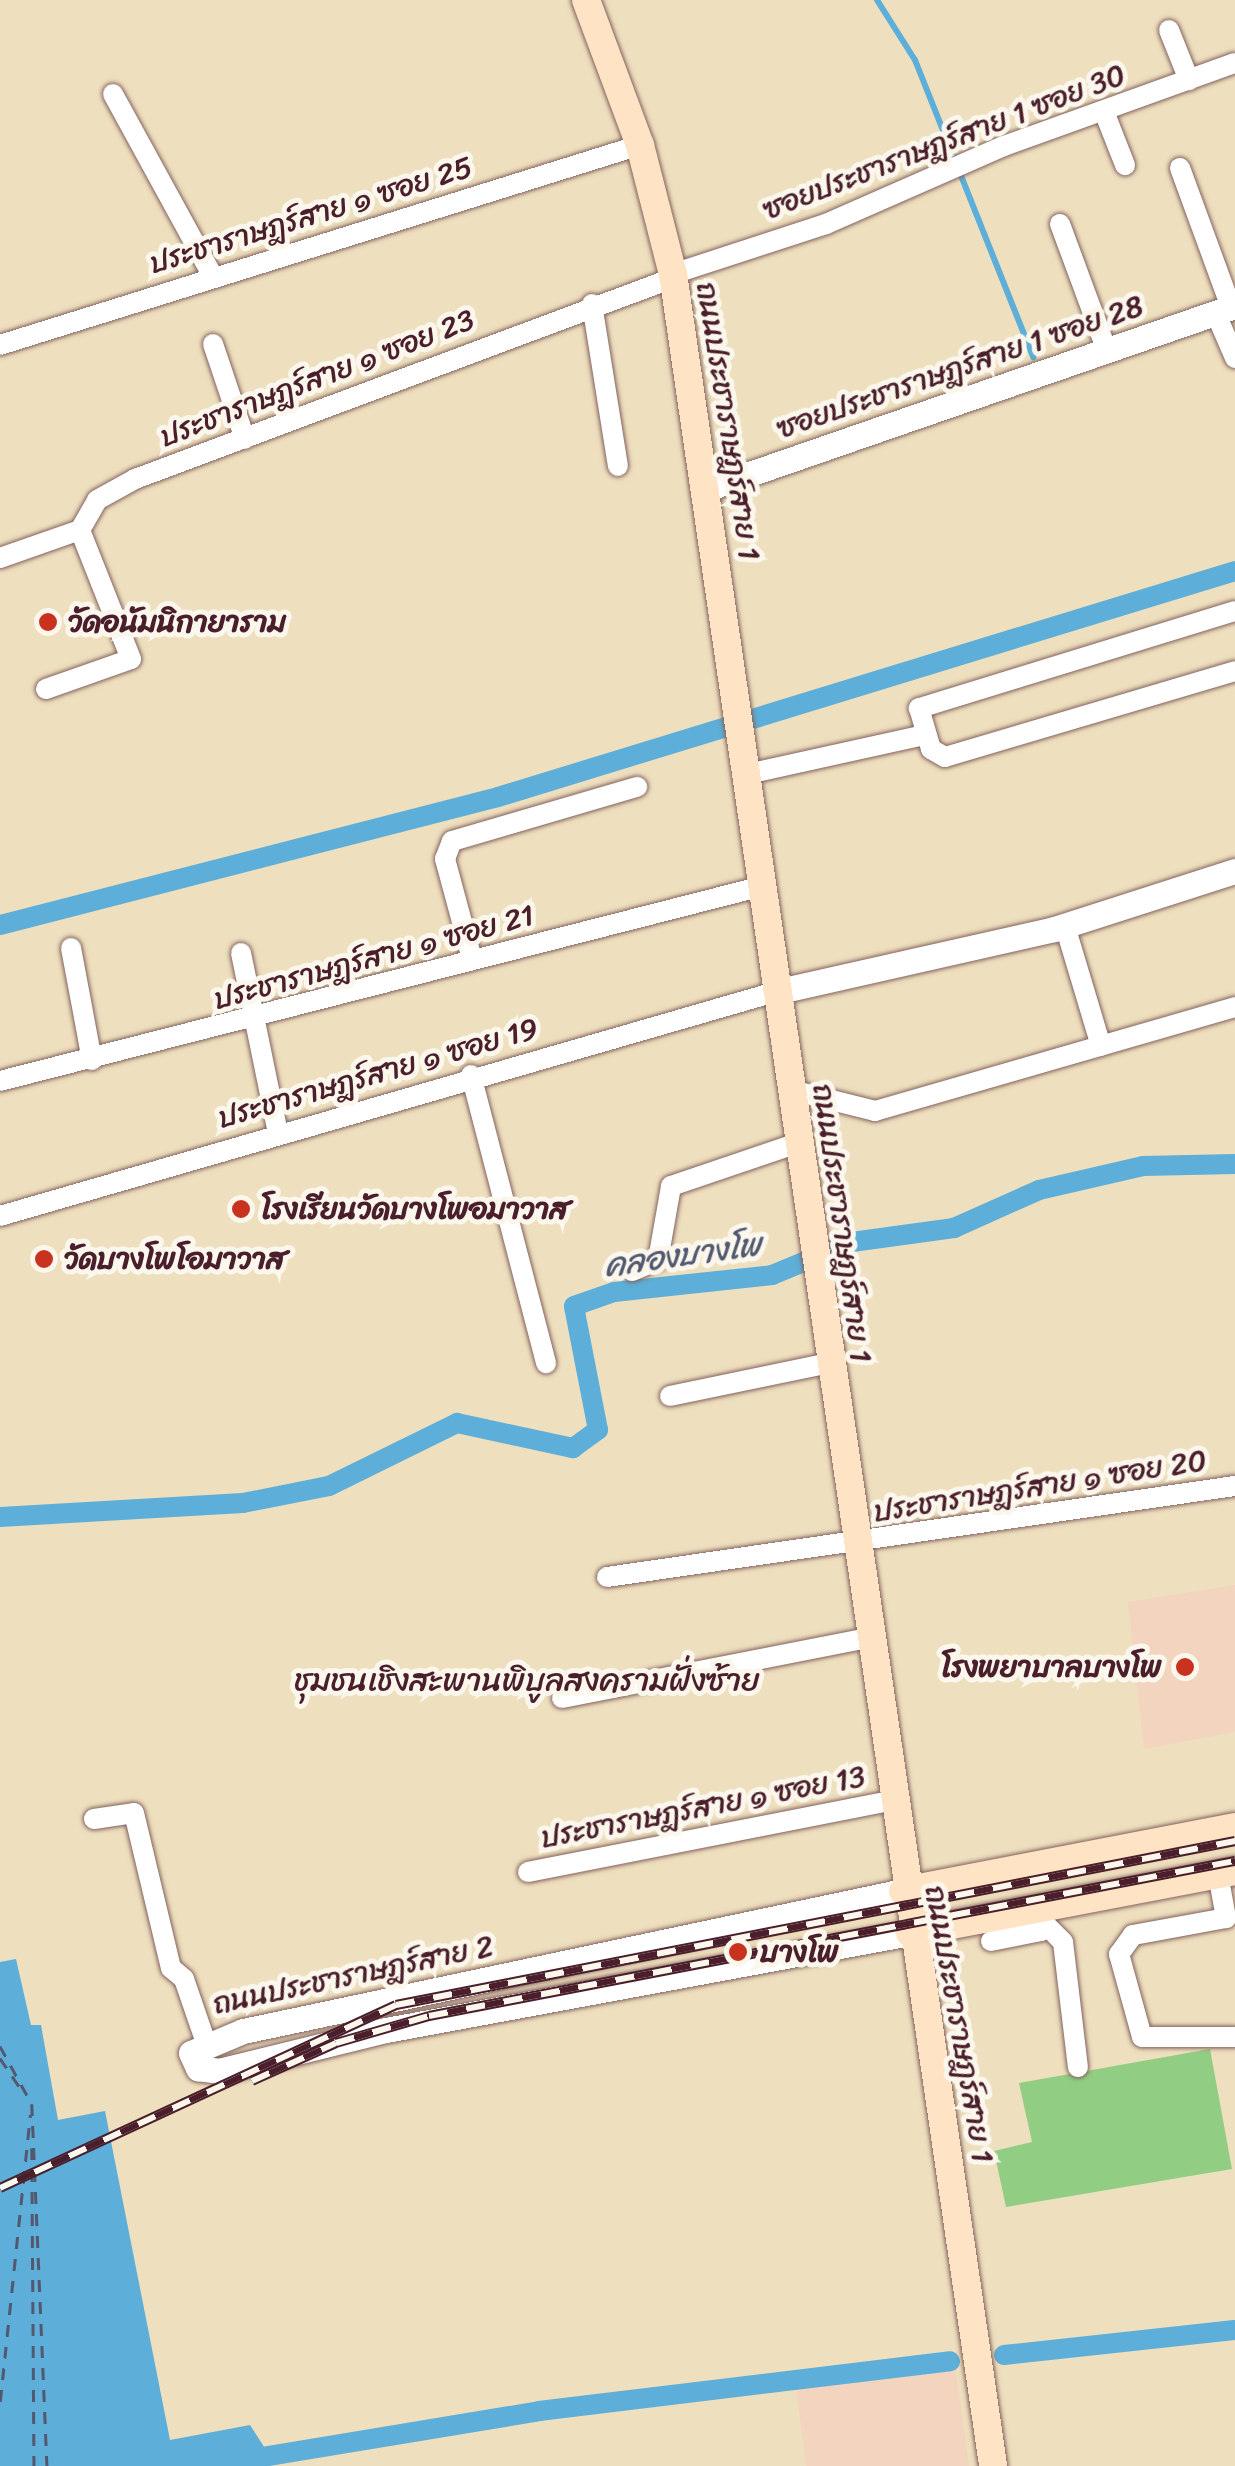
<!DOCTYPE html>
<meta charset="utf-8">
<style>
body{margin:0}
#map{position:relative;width:1235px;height:2466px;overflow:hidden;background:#eedfbe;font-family:Sriracha,"Playpen Sans Thai",sans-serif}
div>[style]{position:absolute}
.built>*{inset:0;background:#f3d4be}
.green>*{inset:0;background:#91ce83}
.water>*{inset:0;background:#5daed8}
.stream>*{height:6px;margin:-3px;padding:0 3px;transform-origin:3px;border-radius:3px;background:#5daed8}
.canal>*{height:20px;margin:-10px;padding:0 10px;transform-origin:10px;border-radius:10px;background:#5daed8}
.ferry>*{height:2.5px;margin-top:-1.25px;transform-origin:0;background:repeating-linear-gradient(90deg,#525870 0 12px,transparent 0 22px)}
.roads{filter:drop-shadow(0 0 2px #83625e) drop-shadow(0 0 2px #83625e)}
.minor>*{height:20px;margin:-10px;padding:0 10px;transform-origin:10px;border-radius:10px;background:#fff}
.tertiary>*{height:25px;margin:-12.5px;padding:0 12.5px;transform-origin:12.5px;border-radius:12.5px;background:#fff}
.secondary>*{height:28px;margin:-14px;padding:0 14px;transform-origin:14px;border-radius:14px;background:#fee4c5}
.rail>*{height:10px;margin-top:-5px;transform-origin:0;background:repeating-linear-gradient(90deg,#fbf7ec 0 19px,#4a1f2b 0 38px);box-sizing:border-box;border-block:2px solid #4a1f2b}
.dots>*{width:28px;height:28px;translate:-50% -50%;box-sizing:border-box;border:5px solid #fbf7ec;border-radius:50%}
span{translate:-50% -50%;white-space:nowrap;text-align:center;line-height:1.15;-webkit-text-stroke:10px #fbf7ec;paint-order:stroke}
.street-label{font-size:30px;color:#4a1f2b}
.poi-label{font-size:30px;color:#4a1f2b;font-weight:700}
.left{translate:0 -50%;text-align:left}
.right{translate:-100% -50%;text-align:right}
.water-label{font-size:32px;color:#525870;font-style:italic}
.neighbourhood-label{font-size:32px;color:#4a1f2b}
</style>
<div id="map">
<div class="built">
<i style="clip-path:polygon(1235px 1585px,1235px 1732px,1144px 1749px,1128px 1602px)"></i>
<i style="clip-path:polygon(955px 2365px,969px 2466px,806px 2466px,796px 2387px)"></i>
</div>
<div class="green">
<i style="clip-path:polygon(1210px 2049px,1232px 2169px,1006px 2207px,994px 2151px,1032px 2142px,1019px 2083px)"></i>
</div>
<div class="water">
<i style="clip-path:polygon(16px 1959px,31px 2025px,41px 2025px,58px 2120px,105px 2111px,170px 2440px,250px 2425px,268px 2453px,210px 2466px,0 2466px,0 1962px)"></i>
</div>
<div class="stream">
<i style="left:877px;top:0;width:71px;rotate:57.7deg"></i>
<i style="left:915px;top:60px;width:320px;rotate:68.3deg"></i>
</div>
<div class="canal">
<i style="left:0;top:925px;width:514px;rotate:-14.41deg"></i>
<i style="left:498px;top:797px;width:771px;rotate:-17.05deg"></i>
<i style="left:0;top:1517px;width:243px;rotate:-3.3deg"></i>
<i style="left:243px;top:1503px;width:88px;rotate:-11.2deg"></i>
<i style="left:329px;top:1486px;width:143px;rotate:-26.2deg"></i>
<i style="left:457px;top:1423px;width:119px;rotate:12.2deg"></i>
<i style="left:573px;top:1448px;width:31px;rotate:-36deg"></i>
<i style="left:598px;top:1430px;width:126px;rotate:-101deg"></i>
<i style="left:574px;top:1306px;width:42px;rotate:-19.3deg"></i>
<i style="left:614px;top:1292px;width:159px;rotate:-6.1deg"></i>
<i style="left:772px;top:1275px;width:87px;rotate:-22.4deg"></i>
<i style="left:852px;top:1242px;width:103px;rotate:-7.8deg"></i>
<i style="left:954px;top:1228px;width:93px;rotate:-24.1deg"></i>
<i style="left:1039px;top:1190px;width:107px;rotate:-13deg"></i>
<i style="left:1143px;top:1166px;width:92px;rotate:-1.2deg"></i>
<i style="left:1004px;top:2355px;width:232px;rotate:-6.2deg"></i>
<i style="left:208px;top:2466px;width:336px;rotate:-9.4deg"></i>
<i style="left:539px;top:2411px;width:414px;rotate:-6.9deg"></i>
</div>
<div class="ferry">
<i style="left:0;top:2046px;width:66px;rotate:61.1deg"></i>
<i style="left:32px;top:2104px;width:362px;rotate:87.6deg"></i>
<i style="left:0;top:2058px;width:41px;rotate:55.9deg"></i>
<i style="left:32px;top:2148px;width:318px;rotate:89.6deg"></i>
<i style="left:0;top:2402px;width:289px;rotate:-84deg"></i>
</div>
<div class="roads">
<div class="minor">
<i style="left:1169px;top:30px;width:54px;rotate:68.2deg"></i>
<i style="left:113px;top:94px;width:209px;rotate:61.3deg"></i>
<i style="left:1105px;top:114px;width:55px;rotate:68.6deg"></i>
<i style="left:1180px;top:168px;width:148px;rotate:69.9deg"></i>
<i style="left:1060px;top:224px;width:135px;rotate:69.7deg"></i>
<i style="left:673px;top:274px;width:161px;rotate:-18.1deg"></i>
<i style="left:826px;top:224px;width:194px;rotate:-23.7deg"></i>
<i style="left:1004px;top:146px;width:245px;rotate:-19.8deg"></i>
<i style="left:592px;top:304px;width:164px;rotate:80.9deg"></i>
<i style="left:1216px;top:314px;width:48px;rotate:66.6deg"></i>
<i style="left:213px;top:344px;width:100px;rotate:71.4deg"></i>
<i style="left:0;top:345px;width:671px;rotate:-17.35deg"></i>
<i style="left:0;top:558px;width:85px;rotate:-19.3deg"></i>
<i style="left:80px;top:530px;width:34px;rotate:-60deg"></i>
<i style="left:97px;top:500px;width:43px;rotate:-28.9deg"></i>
<i style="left:135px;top:479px;width:574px;rotate:-20.49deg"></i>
<i style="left:1235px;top:611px;width:331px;rotate:162.9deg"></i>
<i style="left:919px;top:708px;width:43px;rotate:73.7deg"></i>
<i style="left:931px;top:749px;width:16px;rotate:30deg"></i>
<i style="left:945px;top:757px;width:302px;rotate:-16.5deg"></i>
<i style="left:46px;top:689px;width:90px;rotate:-19.4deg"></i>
<i style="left:131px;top:659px;width:139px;rotate:-111.6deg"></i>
<i style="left:747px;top:774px;width:182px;rotate:-12.4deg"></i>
<i style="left:1065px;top:926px;width:125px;rotate:73.3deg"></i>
<i style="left:71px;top:948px;width:114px;rotate:79.4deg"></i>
<i style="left:241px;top:953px;width:184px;rotate:78.4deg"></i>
<i style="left:472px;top:959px;width:104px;rotate:-105.1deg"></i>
<i style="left:445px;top:859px;width:19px;rotate:-69deg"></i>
<i style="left:452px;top:841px;width:193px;rotate:-16.3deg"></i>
<i style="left:471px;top:1075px;width:298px;rotate:75.4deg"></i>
<i style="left:0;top:1081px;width:788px;rotate:-14.34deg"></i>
<i style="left:791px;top:1090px;width:87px;rotate:14deg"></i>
<i style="left:875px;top:1111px;width:375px;rotate:-16.1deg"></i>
<i style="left:0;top:1216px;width:807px;rotate:-16.12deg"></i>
<i style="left:632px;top:1271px;width:28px;rotate:-23deg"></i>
<i style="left:658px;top:1260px;width:75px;rotate:-80deg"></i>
<i style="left:671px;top:1186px;width:134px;rotate:-18.7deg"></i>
<i style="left:670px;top:1396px;width:162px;rotate:-11.7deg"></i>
<i style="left:607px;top:1577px;width:635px;rotate:-8.25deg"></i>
<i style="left:562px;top:1698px;width:312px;rotate:-11.1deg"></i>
<i style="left:94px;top:1819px;width:40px;rotate:-8.5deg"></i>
<i style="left:134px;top:1813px;width:159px;rotate:76.6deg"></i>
<i style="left:171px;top:1968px;width:17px;rotate:40deg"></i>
<i style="left:184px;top:1979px;width:65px;rotate:71deg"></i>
<i style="left:528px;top:1872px;width:369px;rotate:-11.1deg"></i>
<i style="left:1218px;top:1874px;width:45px;rotate:79.7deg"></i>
<i style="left:1226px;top:1918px;width:95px;rotate:169.6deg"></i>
<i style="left:1133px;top:1935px;width:24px;rotate:126deg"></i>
<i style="left:1119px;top:1954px;width:86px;rotate:74.5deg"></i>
<i style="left:1142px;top:2037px;width:93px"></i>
<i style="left:1048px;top:1927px;width:21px;rotate:45deg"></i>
<i style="left:1063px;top:1942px;width:126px;rotate:83.2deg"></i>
<i style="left:991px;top:1941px;width:51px;rotate:-11.3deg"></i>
<i style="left:1041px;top:1931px;width:13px;rotate:-72deg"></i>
</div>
<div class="tertiary">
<i style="left:706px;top:489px;width:560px;rotate:-19.08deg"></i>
<i style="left:775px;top:992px;width:286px;rotate:-12.7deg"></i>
<i style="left:1054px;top:929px;width:190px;rotate:-17.8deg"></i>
<i style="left:903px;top:1891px;width:675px;rotate:168.02deg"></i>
<i style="left:243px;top:2031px;width:56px;rotate:157.1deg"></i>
<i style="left:191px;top:2053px;width:17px;rotate:65deg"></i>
<i style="left:198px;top:2068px;width:21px;rotate:8deg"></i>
<i style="left:219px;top:2071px;width:172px;rotate:-13.8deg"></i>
<i style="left:386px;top:2030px;width:533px;rotate:-10.49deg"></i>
</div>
<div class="secondary">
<i style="left:586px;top:0;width:155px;rotate:69.6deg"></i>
<i style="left:640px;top:145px;width:133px;rotate:75.7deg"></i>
<i style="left:673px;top:274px;width:2215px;rotate:81.69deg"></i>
<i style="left:903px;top:1891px;width:338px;rotate:-10.9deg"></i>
<i style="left:910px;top:1933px;width:331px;rotate:-10.8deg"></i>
</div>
</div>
<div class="rail">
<i style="left:252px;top:2081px;width:92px;rotate:-24.3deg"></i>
<i style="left:336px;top:2043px;width:97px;rotate:-16.2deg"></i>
<i style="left:429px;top:2016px;width:821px;rotate:-10.89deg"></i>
<i style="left:0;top:2188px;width:436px;rotate:-24.8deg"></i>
<i style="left:396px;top:2005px;width:855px;rotate:-11.06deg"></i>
</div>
<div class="dots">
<i style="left:48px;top:622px;background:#c8321e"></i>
<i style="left:241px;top:1209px;background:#c8321e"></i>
<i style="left:44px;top:1259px;background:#c8321e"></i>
<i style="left:1185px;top:1667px;background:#c8321e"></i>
<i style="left:738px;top:1952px;background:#c8321e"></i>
</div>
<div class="street-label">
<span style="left:944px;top:142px;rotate:-21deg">ซอยประชาราษฎร์สาย 1 ซอย 30</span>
<span style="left:311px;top:215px;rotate:-17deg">ประชาราษฎร์สาย ๑ ซอย 25</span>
<span style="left:960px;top:367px;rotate:-19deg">ซอยประชาราษฎร์สาย 1 ซอย 28</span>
<span style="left:317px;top:378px;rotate:-21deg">ประชาราษฎร์สาย ๑ ซอย 23</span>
<span style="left:728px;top:421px;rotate:81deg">ถนนประชาราษฎร์สาย 1</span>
<span style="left:374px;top:957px;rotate:-15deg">ประชาราษฎร์สาย ๑ ซอย 21</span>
<span style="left:378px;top:1073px;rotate:-16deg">ประชาราษฎร์สาย ๑ ซอย 19</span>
<span style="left:842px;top:1223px;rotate:82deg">ถนนประชาราษฎร์สาย 1</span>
<span style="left:1040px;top:1486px;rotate:-9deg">ประชาราษฎร์สาย ๑ ซอย 20</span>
<span style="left:703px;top:1807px;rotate:-11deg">ประชาราษฎร์สาย ๑ ซอย 13</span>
<span style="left:353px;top:1975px;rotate:-12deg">ถนนประชาราษฎร์สาย 2</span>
<span style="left:959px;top:2024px;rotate:80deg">ถนนประชาราษฎร์สาย 1</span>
</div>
<div class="poi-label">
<span class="left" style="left:68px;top:622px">วัดอนัมนิกายาราม</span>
<span class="left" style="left:261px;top:1209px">โรงเรียนวัดบางโพอมาวาส</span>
<span class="left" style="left:64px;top:1259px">วัดบางโพโอมาวาส</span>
<span class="right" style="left:1162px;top:1667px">โรงพยาบาลบางโพ</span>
<span class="left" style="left:760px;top:1952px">บางโพ</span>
</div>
<div class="water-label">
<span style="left:683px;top:1256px;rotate:-8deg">คลองบางโพ</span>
</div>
<div class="neighbourhood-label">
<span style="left:527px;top:1681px">ชุมชนเชิงสะพานพิบูลสงครามฝั่งซ้าย</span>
</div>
</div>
